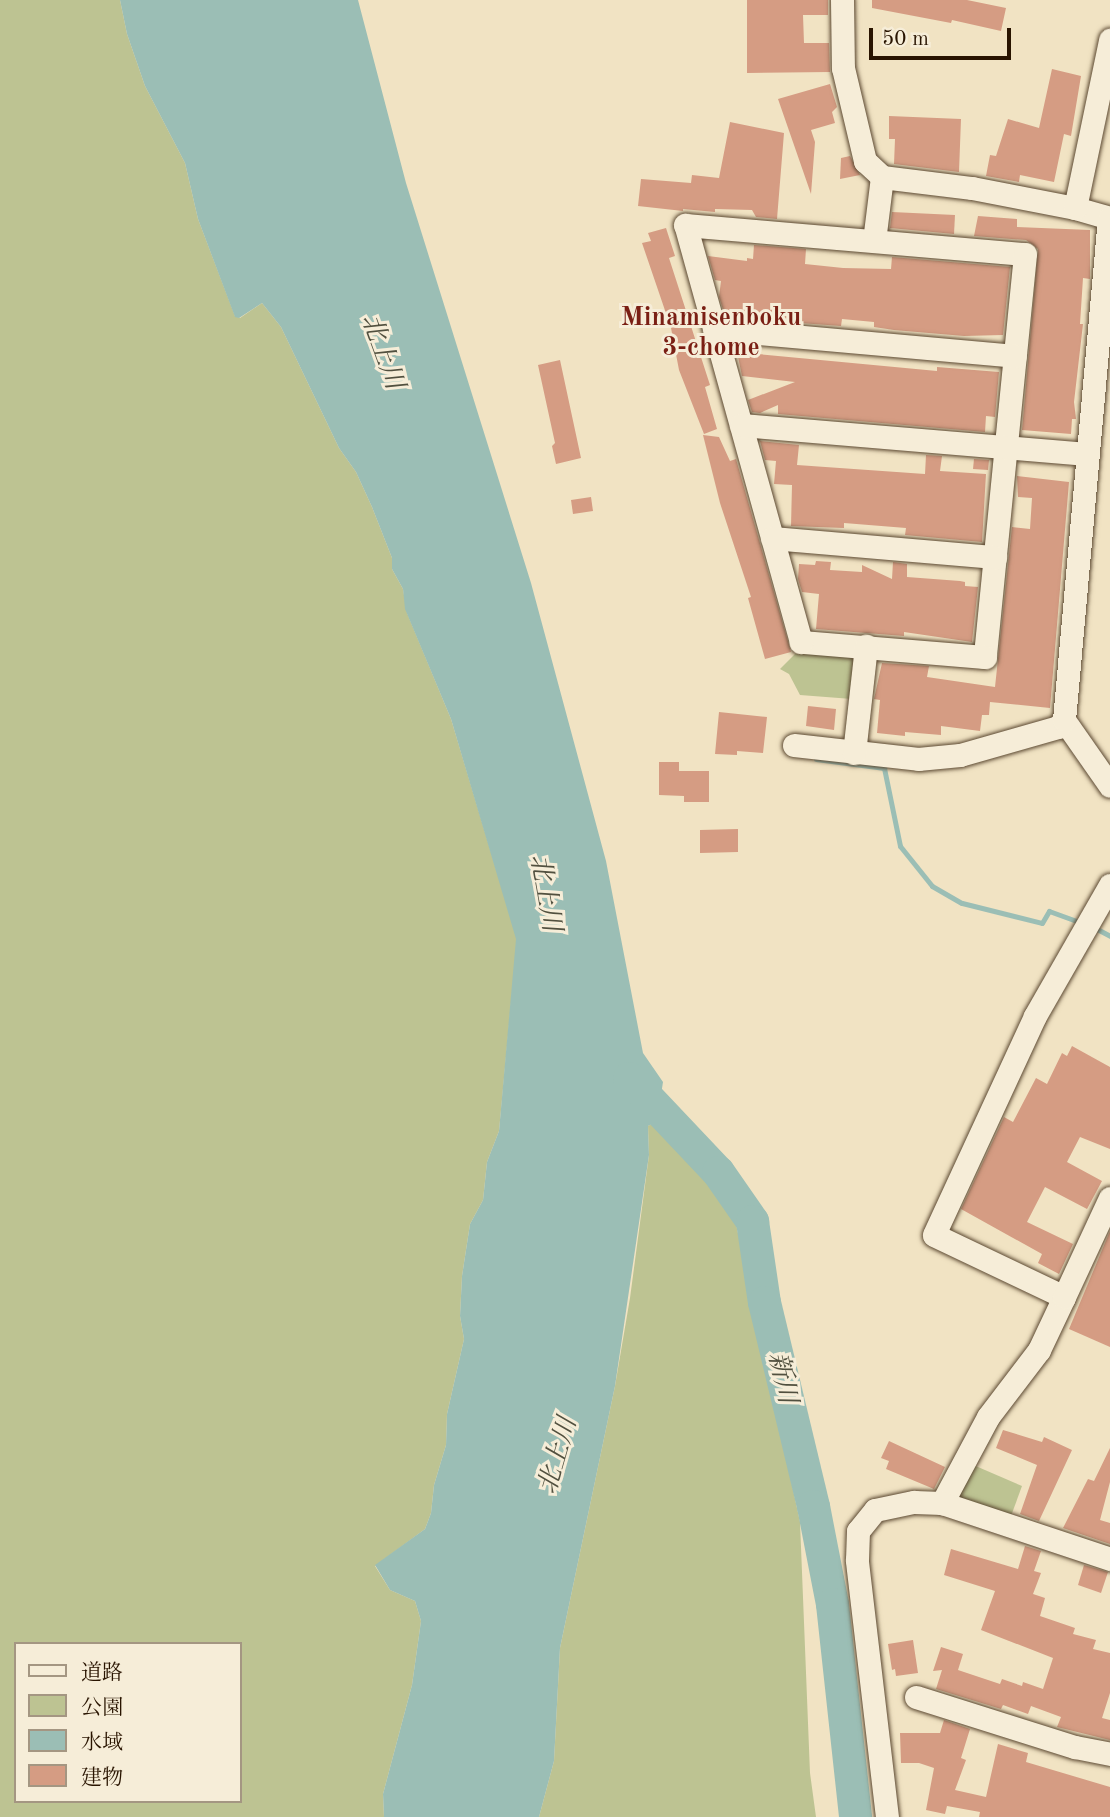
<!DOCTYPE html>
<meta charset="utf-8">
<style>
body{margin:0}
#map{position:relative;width:1110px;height:1817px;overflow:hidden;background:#f1e3c3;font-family:"Old Standard TT","Noto Serif JP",serif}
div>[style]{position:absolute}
.green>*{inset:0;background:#bdc392}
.water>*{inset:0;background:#9bbeb5}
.stream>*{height:5px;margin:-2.5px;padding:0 2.5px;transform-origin:2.5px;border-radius:2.5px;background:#9bbeb5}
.river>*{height:33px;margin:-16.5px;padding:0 16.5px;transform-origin:16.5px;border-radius:16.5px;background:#9bbeb5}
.building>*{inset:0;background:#d59c83}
.roads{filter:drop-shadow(0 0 2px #5b4831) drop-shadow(0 0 2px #5b4831)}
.minor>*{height:23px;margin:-11.5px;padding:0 11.5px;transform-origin:11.5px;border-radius:11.5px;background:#f6edd8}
span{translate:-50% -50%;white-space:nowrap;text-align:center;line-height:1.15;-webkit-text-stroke:6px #f6edd8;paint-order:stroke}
.neighbourhood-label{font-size:26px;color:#7a1f14;font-weight:700}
.water-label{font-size:26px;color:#51503f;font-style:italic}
.legend{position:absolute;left:14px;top:1642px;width:228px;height:161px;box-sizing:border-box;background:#f6edd8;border:2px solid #a49682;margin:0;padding:9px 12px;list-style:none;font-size:21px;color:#291400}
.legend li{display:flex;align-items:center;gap:14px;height:35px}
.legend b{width:35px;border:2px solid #a49682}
.scale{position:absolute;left:869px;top:28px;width:142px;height:32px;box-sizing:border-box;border:4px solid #291400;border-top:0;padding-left:9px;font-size:21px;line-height:24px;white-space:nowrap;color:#291400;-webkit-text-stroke:5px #f6edd8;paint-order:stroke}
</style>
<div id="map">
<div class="green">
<i style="clip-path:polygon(evenodd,0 0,120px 0,127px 34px,145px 86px,185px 163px,198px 219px,235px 316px,240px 318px,262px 303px,281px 327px,339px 448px,356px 472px,372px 507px,392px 558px,392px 569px,403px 589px,407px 613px,451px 719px,517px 939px,499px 1131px,487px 1162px,483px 1200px,470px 1224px,462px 1276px,460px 1316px,464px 1339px,447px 1414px,446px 1445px,434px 1485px,431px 1513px,425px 1529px,375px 1566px,390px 1590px,415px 1601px,421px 1621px,412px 1685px,383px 1794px,384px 1817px,0 1817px,0 0,16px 1644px,240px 1644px,240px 1801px,16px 1801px,16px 1644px)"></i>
<i style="clip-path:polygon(798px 651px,849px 653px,855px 660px,852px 699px,800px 695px,789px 674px,780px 669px)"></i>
<i style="clip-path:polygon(657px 1121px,698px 1170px,736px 1224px,800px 1522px,810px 1773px,816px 1817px,539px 1817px,554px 1761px,560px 1648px,615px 1386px,630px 1298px,649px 1155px,648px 1126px)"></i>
<i style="clip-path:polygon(971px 1464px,1022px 1486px,1011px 1516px,960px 1498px,957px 1492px)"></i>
</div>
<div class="water">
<i style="clip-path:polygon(120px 0,358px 0,406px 183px,531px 583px,606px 861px,643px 1053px,663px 1082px,657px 1121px,648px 1126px,649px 1155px,615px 1386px,560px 1648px,554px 1761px,539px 1817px,384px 1817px,383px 1794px,412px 1685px,421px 1621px,415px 1601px,390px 1590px,375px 1565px,425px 1529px,431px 1513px,434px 1485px,446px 1445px,447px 1414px,464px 1339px,460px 1316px,462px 1276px,470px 1224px,483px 1200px,487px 1162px,499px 1131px,516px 939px,451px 719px,405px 609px,403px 589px,392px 569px,392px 558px,372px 507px,356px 472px,339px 448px,281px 327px,262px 303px,239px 318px,235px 317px,198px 219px,185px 163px,145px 86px,127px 34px)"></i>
</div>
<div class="stream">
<i style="left:816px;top:759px;width:69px;rotate:7.5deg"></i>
<i style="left:884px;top:768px;width:80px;rotate:78.4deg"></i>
<i style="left:900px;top:846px;width:51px;rotate:51.3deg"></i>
<i style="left:932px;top:886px;width:34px;rotate:30deg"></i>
<i style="left:962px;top:903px;width:82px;rotate:14deg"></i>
<i style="left:1042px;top:923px;width:14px;rotate:-60deg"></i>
<i style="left:1049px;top:911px;width:30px;rotate:20deg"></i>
<i style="left:1097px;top:929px;width:15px;rotate:28deg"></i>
</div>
<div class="river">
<i style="left:629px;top:1078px;width:129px;rotate:46.6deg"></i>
<i style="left:718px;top:1172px;width:60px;rotate:55.2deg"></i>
<i style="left:752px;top:1221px;width:82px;rotate:81.6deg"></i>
<i style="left:764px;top:1302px;width:210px;rotate:76.5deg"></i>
<i style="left:813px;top:1506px;width:100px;rotate:79deg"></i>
<i style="left:832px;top:1604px;width:214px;rotate:83.8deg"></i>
</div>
<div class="building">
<i style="clip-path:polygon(747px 0,828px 0,828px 15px,803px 15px,804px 43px,829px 43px,830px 72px,747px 73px)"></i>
<i style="clip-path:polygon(872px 0,967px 0,1006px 8px,1001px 31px,952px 20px,951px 23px,872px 8px)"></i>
<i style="clip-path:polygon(1052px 69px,1081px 76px,1071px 136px,1064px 134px,1054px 182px,1020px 175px,1019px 182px,986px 176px,990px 155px,996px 156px,1008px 119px,1039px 128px)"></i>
<i style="clip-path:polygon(830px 84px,837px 107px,832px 112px,835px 123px,811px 130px,815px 142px,811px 194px,778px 99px)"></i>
<i style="clip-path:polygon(889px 116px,961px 119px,959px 172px,894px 164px,895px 139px,889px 139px)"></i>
<i style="clip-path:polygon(730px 122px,784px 133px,777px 219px,756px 217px,752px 210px,715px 209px,715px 212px,683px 209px,683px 211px,638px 206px,641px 179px,691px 183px,692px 175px,719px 178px)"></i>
<i style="clip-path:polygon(850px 156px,860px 175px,840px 179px,841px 158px)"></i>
<i style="clip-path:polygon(892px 212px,955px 215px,954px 234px,890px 228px)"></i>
<i style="clip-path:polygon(978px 216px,1017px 219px,1017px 227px,1090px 230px,1090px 279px,1083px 278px,1080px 324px,1083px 324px,1074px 402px,1076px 419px,1072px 419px,1071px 434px,1022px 430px,1038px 249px,1026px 240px,974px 236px)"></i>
<i style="clip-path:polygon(666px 228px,675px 256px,669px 258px,710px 385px,705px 387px,717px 429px,704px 434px,679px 370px,671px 328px,642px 243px,651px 241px,648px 233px)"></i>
<i style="clip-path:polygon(754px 245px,806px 249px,805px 264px,843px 268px,891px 269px,892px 257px,1010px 267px,1003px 335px,964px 336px,894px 330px,874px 327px,874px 322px,842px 319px,841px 326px,800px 323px,800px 319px,725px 316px,719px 297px,721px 281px,715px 280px,708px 256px,747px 261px,747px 258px,753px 259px)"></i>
<i style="clip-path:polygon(737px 352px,937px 371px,937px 367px,999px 372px,995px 417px,986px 416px,985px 432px,778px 414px,778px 405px,760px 413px,752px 412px,748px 400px,795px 382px,742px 376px)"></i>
<i style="clip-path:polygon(560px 360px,581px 458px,556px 464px,552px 446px,555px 443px,538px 365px)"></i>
<i style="clip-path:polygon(703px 435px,719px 437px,730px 461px,736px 459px,791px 652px,765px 659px,748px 598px,751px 597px,720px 503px)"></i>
<i style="clip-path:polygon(760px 441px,799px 445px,797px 465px,925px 474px,926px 455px,942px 456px,940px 471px,986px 474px,982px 542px,905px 535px,906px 528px,844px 523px,844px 528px,791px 526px,792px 485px,774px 484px,776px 461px,765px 460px)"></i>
<i style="clip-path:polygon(974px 459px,989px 460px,988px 470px,973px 469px)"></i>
<i style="clip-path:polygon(1017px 476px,1069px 482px,1050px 708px,990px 702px,989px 715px,982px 715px,980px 731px,941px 726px,941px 735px,905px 732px,905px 736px,877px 733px,880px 700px,874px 699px,882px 663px,929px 666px,927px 677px,995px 687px,1012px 527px,1030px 529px,1032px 498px,1018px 497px)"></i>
<i style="clip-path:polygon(591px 497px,593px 511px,573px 514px,571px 500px)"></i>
<i style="clip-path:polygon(816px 561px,831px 562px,830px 570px,862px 572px,862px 565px,892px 579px,893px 562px,907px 564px,907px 577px,960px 581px,965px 582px,965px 586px,978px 587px,972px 642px,904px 632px,904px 636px,816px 629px,819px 594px,802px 592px,798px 579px,799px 564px,815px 565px)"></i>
<i style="clip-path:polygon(808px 706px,836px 709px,834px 730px,806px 726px)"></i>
<i style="clip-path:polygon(719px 712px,767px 717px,763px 753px,737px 751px,737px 755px,715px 754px)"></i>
<i style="clip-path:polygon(659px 762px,679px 762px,679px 771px,709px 771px,709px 802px,684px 802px,684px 796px,659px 795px)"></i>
<i style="clip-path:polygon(738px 829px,738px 852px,700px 853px,700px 830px)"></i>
<i style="clip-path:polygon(1072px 1046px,1110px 1067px,1110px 1149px,1080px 1137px,1067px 1162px,1102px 1181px,1087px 1209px,1045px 1187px,1027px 1222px,1073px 1244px,1059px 1274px,1038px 1263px,1042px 1254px,961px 1209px,1004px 1117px,1013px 1122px,1036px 1078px,1047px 1084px,1062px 1053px,1067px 1056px)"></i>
<i style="clip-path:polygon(1110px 1231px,1110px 1347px,1069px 1329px)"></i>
<i style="clip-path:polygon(1003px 1430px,1042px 1442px,1044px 1437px,1072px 1450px,1039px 1521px,1020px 1514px,1037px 1465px,996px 1448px)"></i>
<i style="clip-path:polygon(889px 1441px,945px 1467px,934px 1489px,886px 1469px,889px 1461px,881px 1458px)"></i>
<i style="clip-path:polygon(1110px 1448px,1110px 1482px,1100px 1520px,1110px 1523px,1110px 1544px,1063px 1528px,1088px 1479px,1094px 1481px)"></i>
<i style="clip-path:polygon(1025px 1546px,1041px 1551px,1034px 1571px,1041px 1573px,1033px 1594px,1045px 1598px,1040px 1616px,1075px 1628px,1073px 1634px,1096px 1640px,1093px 1649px,1110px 1653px,1110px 1693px,1102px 1718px,1110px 1720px,1110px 1740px,1057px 1727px,1061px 1717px,1031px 1706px,1028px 1714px,1003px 1705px,1001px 1709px,936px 1689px,942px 1670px,933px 1671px,941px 1647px,963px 1654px,958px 1670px,1000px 1684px,1002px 1679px,1022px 1686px,1023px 1682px,1043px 1689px,1053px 1658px,981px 1630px,995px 1591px,944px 1575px,951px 1549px,1018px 1569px)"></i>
<i style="clip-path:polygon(1084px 1565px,1108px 1572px,1101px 1593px,1078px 1585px)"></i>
<i style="clip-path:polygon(913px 1640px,918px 1673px,896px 1676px,895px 1669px,892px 1670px,888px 1644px)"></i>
<i style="clip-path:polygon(944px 1720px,970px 1729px,961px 1758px,966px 1760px,955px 1790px,986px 1797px,998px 1744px,1028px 1753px,1026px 1762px,1110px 1787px,1110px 1817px,979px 1817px,980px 1812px,947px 1806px,945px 1814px,926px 1810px,934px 1768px,919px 1763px,901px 1763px,900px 1733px,940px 1733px)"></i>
</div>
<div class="roads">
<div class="minor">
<i style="left:842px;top:0;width:68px;rotate:89.2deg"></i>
<i style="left:843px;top:68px;width:96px;rotate:76.7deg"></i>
<i style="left:865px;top:161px;width:23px;rotate:43deg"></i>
<i style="left:882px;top:177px;width:91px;rotate:7deg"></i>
<i style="left:972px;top:188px;width:105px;rotate:11deg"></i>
<i style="left:1075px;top:208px;width:36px;rotate:16deg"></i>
<i style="left:1075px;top:208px;width:172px;rotate:-78.2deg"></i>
<i style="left:685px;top:225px;width:341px;rotate:4.9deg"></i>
<i style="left:1025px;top:254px;width:405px;rotate:95.7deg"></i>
<i style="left:985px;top:657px;width:185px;rotate:-175.3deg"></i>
<i style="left:801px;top:642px;width:433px;rotate:-105.5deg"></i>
<i style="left:874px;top:241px;width:64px;rotate:-82.9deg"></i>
<i style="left:714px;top:329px;width:302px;rotate:5.1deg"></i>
<i style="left:741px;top:425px;width:345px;rotate:4.8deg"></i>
<i style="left:772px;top:538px;width:224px;rotate:4.9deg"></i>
<i style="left:1064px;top:720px;width:80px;rotate:55.1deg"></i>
<i style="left:794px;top:745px;width:125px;rotate:6.4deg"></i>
<i style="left:918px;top:759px;width:42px;rotate:-5.4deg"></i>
<i style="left:960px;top:755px;width:102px;rotate:-15.9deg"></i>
<i style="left:1058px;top:727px;width:9px;rotate:-49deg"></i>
<i style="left:1064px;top:720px;width:504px;rotate:-84.88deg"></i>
<i style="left:854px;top:753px;width:108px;rotate:-83.6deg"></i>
<i style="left:1110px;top:885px;width:151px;rotate:119.8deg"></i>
<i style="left:1035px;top:1016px;width:241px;rotate:114.8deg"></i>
<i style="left:934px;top:1235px;width:144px;rotate:25.5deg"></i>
<i style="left:1064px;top:1297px;width:59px;rotate:115.3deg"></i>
<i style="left:1039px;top:1350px;width:84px;rotate:127.3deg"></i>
<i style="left:988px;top:1417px;width:98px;rotate:118.1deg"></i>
<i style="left:942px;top:1503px;width:177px;rotate:18.4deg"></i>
<i style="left:1064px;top:1297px;width:109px;rotate:-65.1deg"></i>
<i style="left:916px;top:1697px;width:167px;rotate:17.5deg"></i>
<i style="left:1075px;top:1747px;width:36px;rotate:11deg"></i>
<i style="left:887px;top:1817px;width:259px;rotate:-96.7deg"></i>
<i style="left:857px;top:1560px;width:29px;rotate:-88deg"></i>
<i style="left:858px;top:1531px;width:27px;rotate:-51deg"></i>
<i style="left:875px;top:1510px;width:40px;rotate:-12deg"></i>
<i style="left:914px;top:1502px;width:28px;rotate:2deg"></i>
</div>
</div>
<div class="neighbourhood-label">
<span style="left:711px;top:334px">Minamisenboku<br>3-chome</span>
</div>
<div class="water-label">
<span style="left:381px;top:352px;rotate:70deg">北上川</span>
<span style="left:544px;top:893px;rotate:80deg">北上川</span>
<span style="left:781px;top:1378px;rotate:77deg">新川</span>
<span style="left:559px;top:1456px;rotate:-74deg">北上川</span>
</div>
<ul class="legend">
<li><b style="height:9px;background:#f6edd8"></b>道路</li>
<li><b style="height:19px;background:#bdc392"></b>公園</li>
<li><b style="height:19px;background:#9bbeb5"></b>水域</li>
<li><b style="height:19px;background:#d59c83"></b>建物</li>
</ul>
<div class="scale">50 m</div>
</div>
